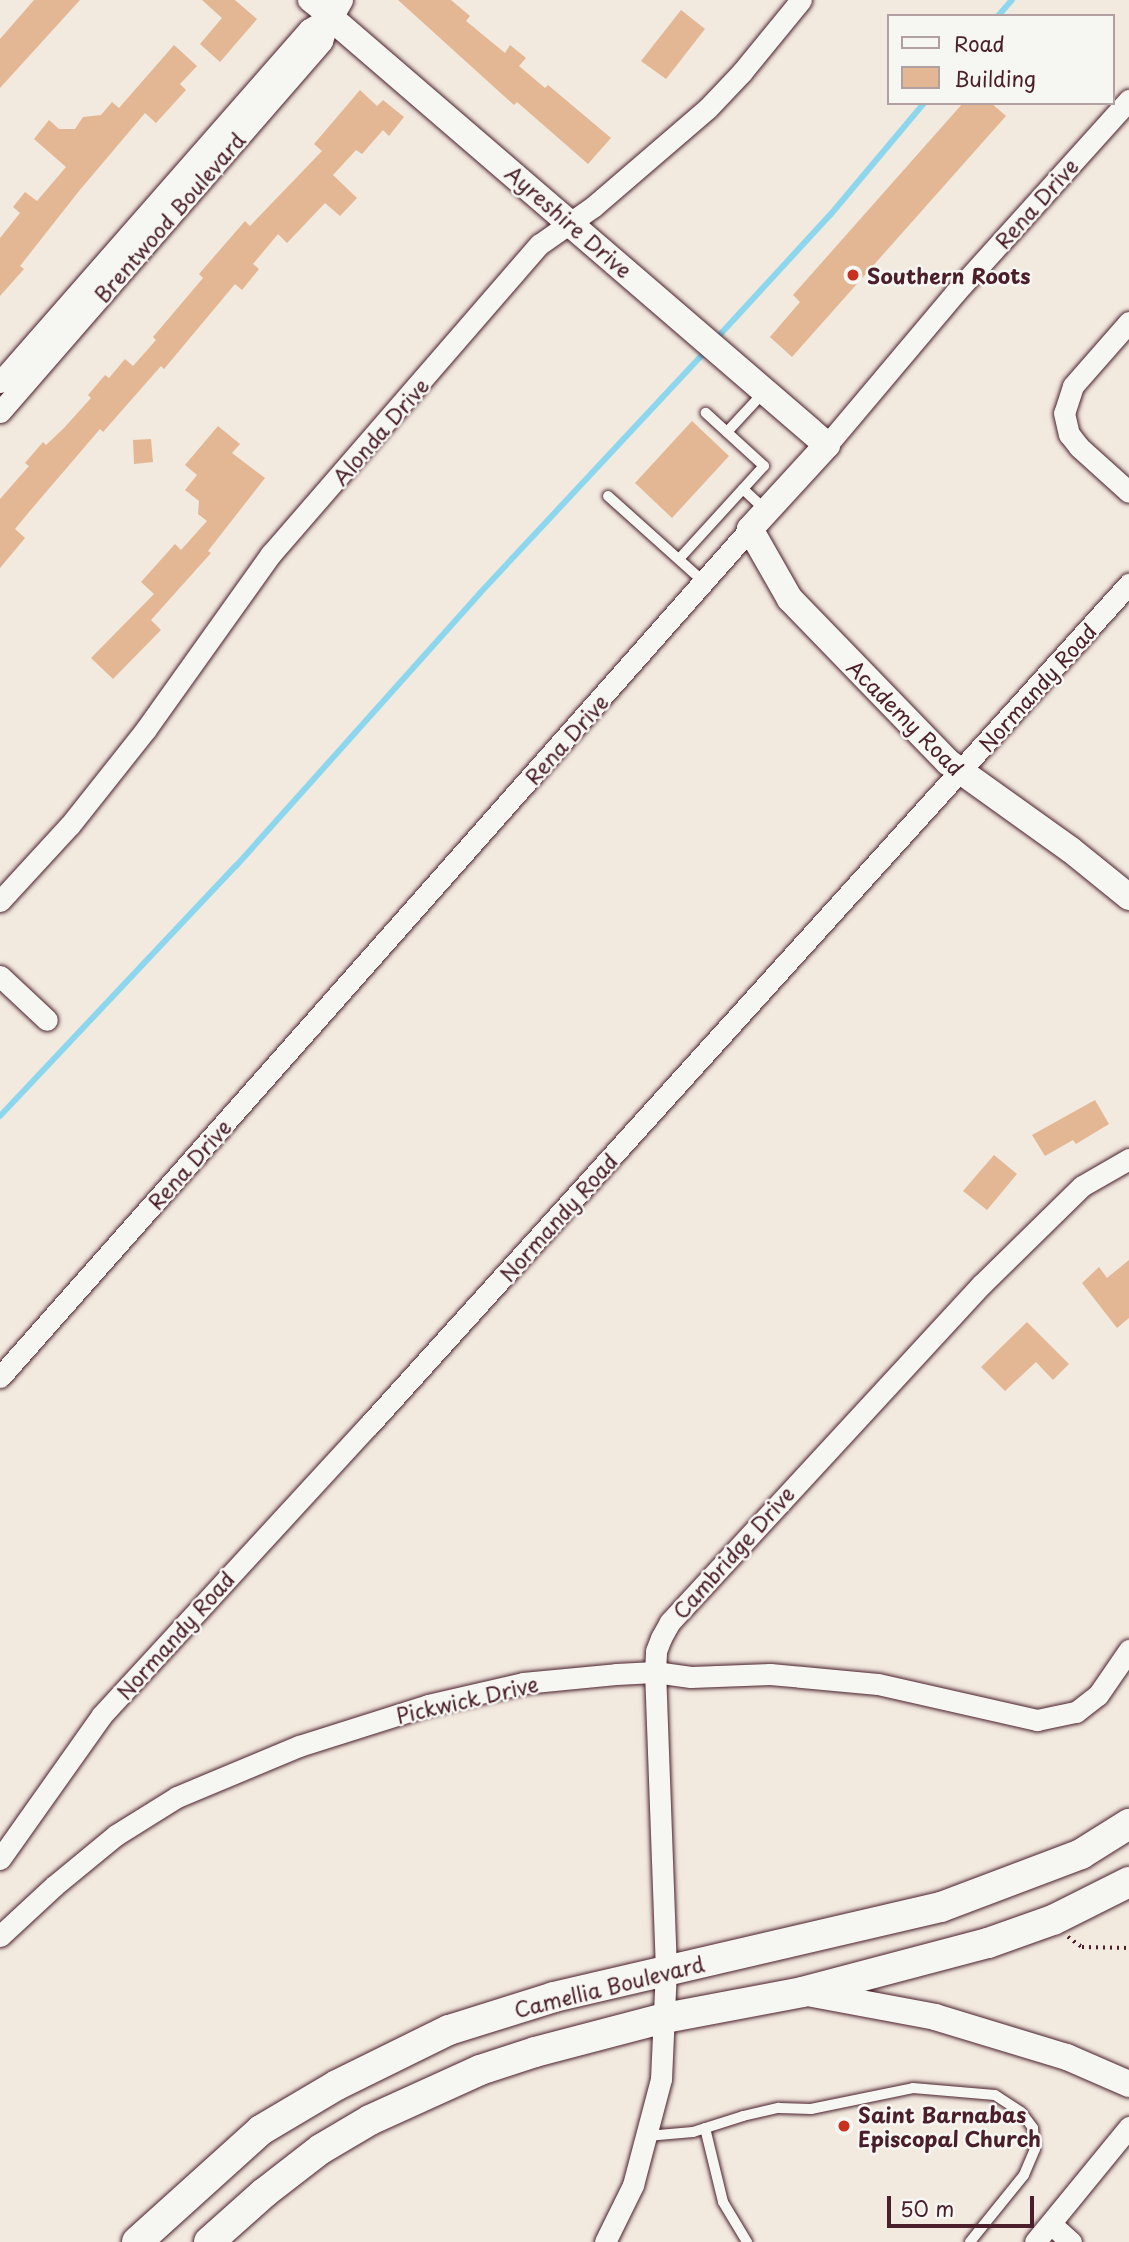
<!DOCTYPE html>
<style>
body{margin:0}
#map{position:relative;width:1129px;height:2242px;overflow:hidden;background:#f2e9df;font-family:"Playpen Sans",sans-serif}
div>[style]{position:absolute}
.stream>*{height:6px;margin:-3px;padding:0 3px;transform-origin:3px;border-radius:3px;background:#8dd7ee}
.building>*{inset:0;background:#e3b793}
.path>*{height:3.5px;margin-top:-1.75px;transform-origin:0;background:repeating-linear-gradient(90deg,#4a1f2b 0 2px,transparent 0 7px)}
.roads{filter:drop-shadow(0 0 2px #4a1f2b) drop-shadow(0 0 2px #4a1f2b)}
.service>*{height:10px;margin:-5px;padding:0 5px;transform-origin:5px;border-radius:5px;background:#f6f6f2}
.minor>*{height:21px;margin:-10.5px;padding:0 10.5px;transform-origin:10.5px;border-radius:10.5px;background:#f6f6f2}
.tertiary>*{height:26px;margin:-13px;padding:0 13px;transform-origin:13px;border-radius:13px;background:#f6f6f2}
.secondary>*{height:30px;margin:-15px;padding:0 15px;transform-origin:15px;border-radius:15px;background:#f6f6f2}
.dots>*{width:19px;height:19px;translate:-50% -50%;box-sizing:border-box;border:4px solid #f6f6f2;border-radius:50%}
span{translate:-50% -50%;white-space:nowrap;text-align:center;line-height:1.15;-webkit-text-stroke:5px #f6f6f2;paint-order:stroke}
.street-label{font-size:21px;color:#4a1f2b}
.poi-label{font-size:21px;color:#4a1f2b;font-weight:700}
.left{translate:0 -50%;text-align:left}
.legend{position:absolute;left:887px;top:14px;width:228px;height:91px;box-sizing:border-box;background:#f6f6f2;border:2px solid #b1a0a2;margin:0;padding:9px 12px;list-style:none;font-size:21px;color:#4a1f2b}
.legend li{display:flex;align-items:center;gap:14px;height:35px}
.legend b{width:35px;border:2px solid #b1a0a2}
.scale{position:absolute;left:887px;top:2196px;width:147px;height:32px;box-sizing:border-box;border:4px solid #4a1f2b;border-top:0;padding-left:9px;font-size:21px;line-height:24px;white-space:nowrap;color:#4a1f2b;-webkit-text-stroke:5px #f6f6f2;paint-order:stroke}
</style>
<div id="map">
<div class="stream">
<i style="left:998px;top:16px;width:21px;rotate:-49deg"></i>
<i style="left:715px;top:340px;width:171px;rotate:-47.4deg"></i>
<i style="left:831px;top:214px;width:145px;rotate:-50deg"></i>
<i style="left:0;top:1116px;width:344px;rotate:-46.7deg"></i>
<i style="left:236px;top:866px;width:366px;rotate:-48.2deg"></i>
<i style="left:480px;top:593px;width:331px;rotate:-47deg"></i>
</div>
<div class="building">
<i style="clip-path:polygon(34px 0,80px 0,0 88px,0 39px)"></i>
<i style="clip-path:polygon(202px 0,235px 0,257px 19px,220px 62px,200px 44px,222px 18px)"></i>
<i style="clip-path:polygon(398px 0,451px 0,470px 16px,466px 21px,505px 53px,510px 45px,526px 58px,519px 66px,545px 88px,548px 85px,611px 138px,588px 164px,517px 102px,514px 105px)"></i>
<i style="clip-path:polygon(681px 10px,705px 29px,666px 79px,641px 61px)"></i>
<i style="clip-path:polygon(174px 45px,197px 66px,180px 84px,186px 90px,156px 123px,145px 113px,79px 191px,20px 266px,24px 269px,0 296px,0 238px,20px 213px,13px 207px,25px 192px,37px 201px,66px 167px,34px 139px,49px 120px,59px 129px,75px 129px,83px 117px,101px 115px,112px 102px,119px 108px)"></i>
<i style="clip-path:polygon(360px 90px,377px 106px,383px 100px,404px 117px,389px 136px,383px 130px,362px 154px,356px 150px,333px 175px,357px 198px,340px 216px,325px 203px,287px 243px,278px 234px,253px 264px,259px 269px,242px 290px,235px 284px,164px 369px,161px 366px,103px 432px,100px 429px,29px 512px,15px 529px,25px 538px,0 568px,0 499px,29px 466px,25px 463px,43px 442px,46px 445px,64px 428px,91px 398px,88px 395px,105px 375px,109px 378px,125px 359px,133px 366px,156px 340px,153px 337px,203px 278px,199px 274px,245px 221px,250px 226px,322px 151px,314px 144px)"></i>
<i style="clip-path:polygon(963px 103px,991px 103px,1006px 116px,792px 357px,770px 337px,800px 302px,793px 295px)"></i>
<i style="clip-path:polygon(692px 421px,729px 456px,672px 518px,635px 483px)"></i>
<i style="clip-path:polygon(218px 426px,240px 444px,232px 453px,265px 478px,208px 551px,211px 553px,151px 620px,161px 630px,113px 679px,91px 658px,154px 594px,141px 582px,175px 544px,181px 550px,207px 521px,198px 514px,199px 501px,185px 490px,197px 475px,185px 465px)"></i>
<i style="clip-path:polygon(151px 439px,153px 462px,134px 464px,133px 440px)"></i>
<i style="clip-path:polygon(1095px 1100px,1109px 1124px,1076px 1144px,1073px 1140px,1045px 1156px,1032px 1135px)"></i>
<i style="clip-path:polygon(994px 1155px,1017px 1174px,987px 1210px,963px 1191px)"></i>
<i style="clip-path:polygon(1129px 1260px,1129px 1318px,1117px 1328px,1082px 1283px,1099px 1267px,1107px 1278px)"></i>
<i style="clip-path:polygon(1027px 1322px,1069px 1364px,1053px 1380px,1036px 1362px,1005px 1391px,981px 1367px)"></i>
</div>
<div class="path">
<i style="left:1068px;top:1937px;width:17px;rotate:36deg"></i>
<i style="left:1082px;top:1947px;width:47px;rotate:1.2deg"></i>
</div>
<div class="roads">
<div class="service">
<i style="left:727px;top:432px;width:56px;rotate:-47.2deg"></i>
<i style="left:743px;top:489px;width:33px;rotate:43deg"></i>
<i style="left:608px;top:496px;width:130px;rotate:41.9deg"></i>
<i style="left:679px;top:559px;width:126px;rotate:-47.6deg"></i>
<i style="left:764px;top:466px;width:79px;rotate:-137.6deg"></i>
<i style="left:705px;top:2128px;width:76px;rotate:76.3deg"></i>
<i style="left:723px;top:2202px;width:47px;rotate:59deg"></i>
<i style="left:647px;top:2136px;width:46px;rotate:-5deg"></i>
<i style="left:693px;top:2132px;width:52px;rotate:-17.7deg"></i>
<i style="left:743px;top:2116px;width:37px;rotate:-13deg"></i>
<i style="left:779px;top:2108px;width:32px;rotate:2deg"></i>
<i style="left:811px;top:2109px;width:104px;rotate:-11.6deg"></i>
<i style="left:913px;top:2088px;width:82px;rotate:4.9deg"></i>
<i style="left:995px;top:2095px;width:31px;rotate:33deg"></i>
<i style="left:1021px;top:2112px;width:20px;rotate:53deg"></i>
<i style="left:1033px;top:2128px;width:21px;rotate:85deg"></i>
<i style="left:1035px;top:2149px;width:28px;rotate:113deg"></i>
<i style="left:1024px;top:2175px;width:86px;rotate:128.9deg"></i>
</div>
<div class="minor">
<i style="left:308px;top:0;width:28px;rotate:38deg"></i>
<i style="left:1129px;top:322px;width:85px;rotate:131.2deg"></i>
<i style="left:1073px;top:386px;width:28px;rotate:108deg"></i>
<i style="left:1064px;top:413px;width:22px;rotate:77deg"></i>
<i style="left:1069px;top:434px;width:16px;rotate:52deg"></i>
<i style="left:1079px;top:447px;width:67px;rotate:42deg"></i>
<i style="left:0;top:382px;width:469px;rotate:-48.8deg"></i>
<i style="left:309px;top:29px;width:24px;rotate:-30deg"></i>
<i style="left:0;top:412px;width:491px;rotate:-49deg"></i>
<i style="left:322px;top:41px;width:25px;rotate:-72deg"></i>
<i style="left:827px;top:445px;width:199px;rotate:-49.9deg"></i>
<i style="left:955px;top:293px;width:260px;rotate:-48deg"></i>
<i style="left:0;top:901px;width:103px;rotate:-47.4deg"></i>
<i style="left:70px;top:825px;width:122px;rotate:-51.6deg"></i>
<i style="left:146px;top:729px;width:215px;rotate:-54.5deg"></i>
<i style="left:271px;top:554px;width:410px;rotate:-49.1deg"></i>
<i style="left:540px;top:244px;width:66px;rotate:-35.1deg"></i>
<i style="left:594px;top:206px;width:150px;rotate:-40.7deg"></i>
<i style="left:708px;top:108px;width:50px;rotate:-46.6deg"></i>
<i style="left:742px;top:72px;width:93px;rotate:-50.7deg"></i>
<i style="left:0;top:976px;width:64px;rotate:43.1deg"></i>
<i style="left:0;top:1377px;width:1132px;rotate:-48.51deg"></i>
<i style="left:0;top:1859px;width:176px;rotate:-54.7deg"></i>
<i style="left:102px;top:1715px;width:394px;rotate:-47.4deg"></i>
<i style="left:369px;top:1425px;width:1134px;rotate:-47.9deg"></i>
<i style="left:0;top:1936px;width:74px;rotate:-42.8deg"></i>
<i style="left:54px;top:1886px;width:80px;rotate:-39.4deg"></i>
<i style="left:116px;top:1835px;width:72px;rotate:-31.9deg"></i>
<i style="left:177px;top:1797px;width:132px;rotate:-22.7deg"></i>
<i style="left:299px;top:1746px;width:135px;rotate:-17.6deg"></i>
<i style="left:428px;top:1705px;width:98px;rotate:-13deg"></i>
<i style="left:523px;top:1683px;width:93px;rotate:-5.5deg"></i>
<i style="left:616px;top:1674px;width:39px;rotate:-3deg"></i>
<i style="left:655px;top:1672px;width:36px;rotate:8deg"></i>
<i style="left:691px;top:1677px;width:79px;rotate:-2.2deg"></i>
<i style="left:770px;top:1674px;width:108px;rotate:5.3deg"></i>
<i style="left:878px;top:1684px;width:163px;rotate:12.8deg"></i>
<i style="left:1037px;top:1720px;width:40px;rotate:-12deg"></i>
<i style="left:1076px;top:1712px;width:28px;rotate:-38deg"></i>
<i style="left:1098px;top:1695px;width:55px;rotate:-55.4deg"></i>
<i style="left:1051px;top:2224px;width:27px;rotate:42deg"></i>
<i style="left:605px;top:2242px;width:64px;rotate:-63.8deg"></i>
<i style="left:633px;top:2185px;width:110px;rotate:-75.2deg"></i>
<i style="left:661px;top:2079px;width:109px;rotate:-87.4deg"></i>
<i style="left:666px;top:1970px;width:298px;rotate:-92.1deg"></i>
<i style="left:655px;top:1672px;width:21px;rotate:-87deg"></i>
<i style="left:656px;top:1651px;width:14px;rotate:-69deg"></i>
<i style="left:661px;top:1638px;width:18px;rotate:-61deg"></i>
<i style="left:670px;top:1622px;width:459px;rotate:-47.3deg"></i>
<i style="left:981px;top:1285px;width:141px;rotate:-44.4deg"></i>
<i style="left:1082px;top:1186px;width:54px;rotate:-29.9deg"></i>
<i style="left:1035px;top:2242px;width:149px;rotate:-50.7deg"></i>
</div>
<div class="tertiary">
<i style="left:340px;top:0;width:20px;rotate:120deg"></i>
<i style="left:330px;top:17px;width:656px;rotate:40.73deg"></i>
<i style="left:827px;top:445px;width:114px;rotate:132.5deg"></i>
<i style="left:750px;top:529px;width:81px;rotate:60.3deg"></i>
<i style="left:790px;top:599px;width:227px;rotate:45.9deg"></i>
<i style="left:948px;top:762px;width:151px;rotate:35.6deg"></i>
<i style="left:1071px;top:850px;width:75px;rotate:39deg"></i>
<i style="left:802px;top:1992px;width:135px;rotate:10.6deg"></i>
<i style="left:935px;top:2017px;width:138px;rotate:16.9deg"></i>
<i style="left:1067px;top:2057px;width:68px;rotate:23.5deg"></i>
</div>
<div class="secondary">
<i style="left:137px;top:2242px;width:167px;rotate:-42.1deg"></i>
<i style="left:261px;top:2130px;width:88px;rotate:-30.6deg"></i>
<i style="left:337px;top:2085px;width:125px;rotate:-26.2deg"></i>
<i style="left:449px;top:2030px;width:110px;rotate:-17.4deg"></i>
<i style="left:554px;top:1997px;width:397px;rotate:-13.1deg"></i>
<i style="left:941px;top:1907px;width:150px;rotate:-20.7deg"></i>
<i style="left:1081px;top:1854px;width:57px;rotate:-32deg"></i>
<i style="left:209px;top:2242px;width:74px;rotate:-41.7deg"></i>
<i style="left:264px;top:2193px;width:72px;rotate:-37.7deg"></i>
<i style="left:321px;top:2149px;width:57px;rotate:-30.6deg"></i>
<i style="left:370px;top:2120px;width:121px;rotate:-24.4deg"></i>
<i style="left:480px;top:2070px;width:58px;rotate:-18.1deg"></i>
<i style="left:535px;top:2052px;width:134px;rotate:-14.7deg"></i>
<i style="left:665px;top:2018px;width:139px;rotate:-10.7deg"></i>
<i style="left:802px;top:1992px;width:192px;rotate:-14.8deg"></i>
<i style="left:988px;top:1943px;width:69px;rotate:-19.5deg"></i>
<i style="left:1053px;top:1920px;width:85px;rotate:-26.6deg"></i>
</div>
</div>
<div class="dots">
<i style="left:853px;top:275px;background:#c8321e"></i>
<i style="left:844px;top:2126px;background:#c8321e"></i>
</div>
<div class="street-label">
<span style="left:1036px;top:203px;rotate:-48deg">Rena Drive</span>
<span style="left:169px;top:217px;rotate:-49deg">Brentwood Boulevard</span>
<span style="left:569px;top:221px;rotate:41deg">Ayreshire Drive</span>
<span style="left:380px;top:431px;rotate:-49deg">Alonda Drive</span>
<span style="left:1037px;top:687px;rotate:-48deg">Normandy Road</span>
<span style="left:906px;top:717px;rotate:45deg">Academy Road</span>
<span style="left:566px;top:739px;rotate:-48deg">Rena Drive</span>
<span style="left:189px;top:1164px;rotate:-48deg">Rena Drive</span>
<span style="left:558px;top:1217px;rotate:-48deg">Normandy Road</span>
<span style="left:733px;top:1552px;rotate:-48deg">Cambridge Drive</span>
<span style="left:175px;top:1635px;rotate:-48deg">Normandy Road</span>
<span style="left:467px;top:1699px;rotate:-13deg">Pickwick Drive</span>
<span style="left:609px;top:1986px;rotate:-14deg">Camellia Boulevard</span>
</div>
<div class="poi-label">
<span class="left" style="left:867px;top:275px">Southern Roots</span>
<span class="left" style="left:858px;top:2126px">Saint Barnabas<br>Episcopal Church</span>
</div>
<ul class="legend">
<li><b style="height:9px;background:#f6f6f2"></b>Road</li>
<li><b style="height:19px;background:#e3b793"></b>Building</li>
</ul>
<div class="scale">50 m</div>
</div>
